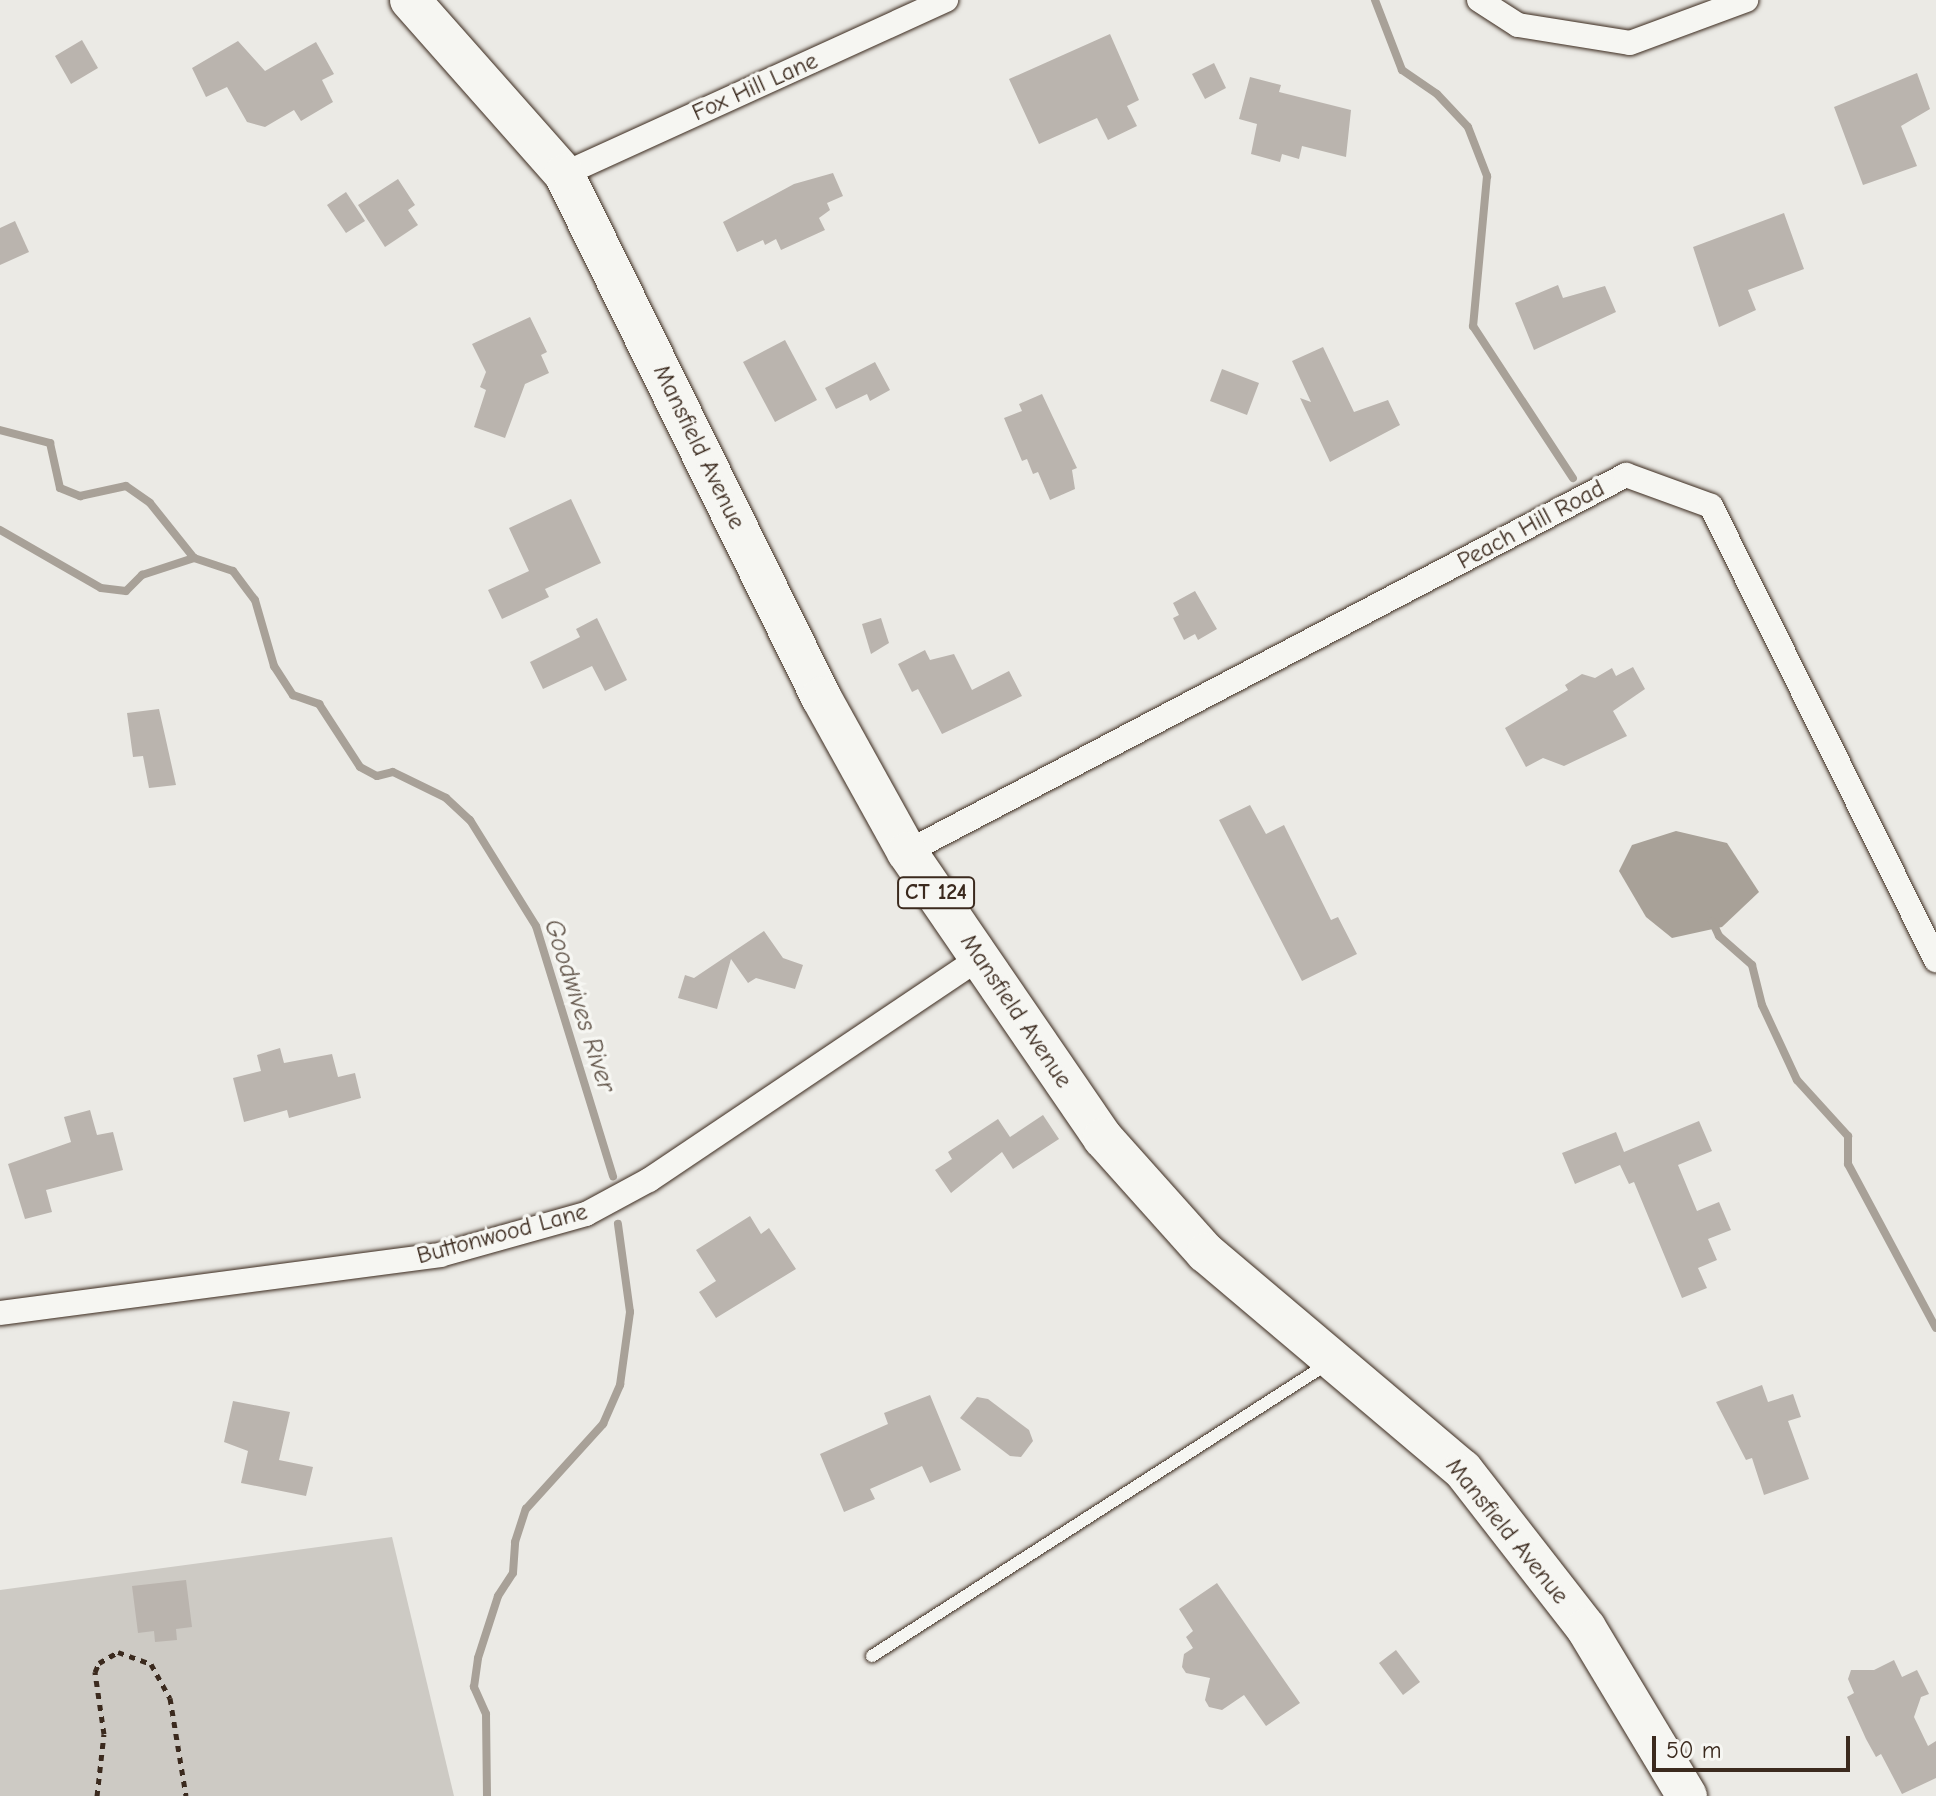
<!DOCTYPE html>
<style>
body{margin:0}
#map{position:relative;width:1936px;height:1796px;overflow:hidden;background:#ebeae5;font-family:"Comic Neue",sans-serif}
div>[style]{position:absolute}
.green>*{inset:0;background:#cdcac4}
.water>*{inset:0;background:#a8a198}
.stream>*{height:8px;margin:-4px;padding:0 4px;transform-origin:4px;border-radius:4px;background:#a8a198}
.building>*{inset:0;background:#bab4ae}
.path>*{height:5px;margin-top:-2.5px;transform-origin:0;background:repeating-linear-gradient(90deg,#3b2a1e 0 6px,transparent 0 12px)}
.roads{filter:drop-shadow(0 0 2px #3b2a1e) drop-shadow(0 0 2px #3b2a1e)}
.service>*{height:12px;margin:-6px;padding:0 6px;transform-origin:6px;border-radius:6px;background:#f6f6f2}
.minor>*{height:24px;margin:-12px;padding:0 12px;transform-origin:12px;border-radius:12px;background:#f6f6f2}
.primary>*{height:40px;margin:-20px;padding:0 20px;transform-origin:20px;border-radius:20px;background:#f6f6f2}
span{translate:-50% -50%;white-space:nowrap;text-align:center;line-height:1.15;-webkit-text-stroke:7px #f6f6f2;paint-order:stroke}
.shield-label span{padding:2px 6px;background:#f6f6f2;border:2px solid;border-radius:6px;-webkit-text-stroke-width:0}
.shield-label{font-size:22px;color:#3b2a1e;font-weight:700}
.street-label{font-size:24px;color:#3b2a1e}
.water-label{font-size:26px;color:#615449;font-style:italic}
.scale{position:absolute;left:1652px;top:1736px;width:198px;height:36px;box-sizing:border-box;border:4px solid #3b2a1e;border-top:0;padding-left:10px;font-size:24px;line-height:28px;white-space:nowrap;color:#3b2a1e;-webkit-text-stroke:6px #f6f6f2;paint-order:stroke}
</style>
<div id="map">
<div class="green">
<i style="clip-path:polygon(392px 1537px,454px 1796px,0 1796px,0 1590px)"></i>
</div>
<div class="water">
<i style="clip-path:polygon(1676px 831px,1727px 843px,1759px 892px,1722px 927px,1672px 938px,1646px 917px,1619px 871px,1632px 845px)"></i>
</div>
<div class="stream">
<i style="left:1375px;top:0;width:75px;rotate:68.9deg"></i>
<i style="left:1402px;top:70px;width:42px;rotate:34.4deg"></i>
<i style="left:1437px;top:94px;width:45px;rotate:46.8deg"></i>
<i style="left:1468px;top:127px;width:53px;rotate:68.8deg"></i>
<i style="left:1487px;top:176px;width:151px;rotate:95.3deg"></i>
<i style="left:1473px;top:326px;width:182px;rotate:56.7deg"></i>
<i style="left:0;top:430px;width:52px;rotate:14.6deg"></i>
<i style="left:50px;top:443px;width:46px;rotate:77.5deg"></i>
<i style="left:60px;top:488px;width:22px;rotate:22deg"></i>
<i style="left:80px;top:496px;width:47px;rotate:-12.3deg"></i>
<i style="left:126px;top:486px;width:29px;rotate:35deg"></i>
<i style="left:150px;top:503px;width:70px;rotate:51.3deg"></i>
<i style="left:0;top:530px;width:116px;rotate:29.9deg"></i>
<i style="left:101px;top:588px;width:25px;rotate:7deg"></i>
<i style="left:126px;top:591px;width:23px;rotate:-45deg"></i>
<i style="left:142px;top:575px;width:55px;rotate:-18.1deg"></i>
<i style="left:194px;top:558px;width:41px;rotate:18.4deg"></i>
<i style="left:233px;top:571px;width:36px;rotate:53deg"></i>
<i style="left:255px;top:600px;width:69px;rotate:73.9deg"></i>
<i style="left:274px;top:666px;width:35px;rotate:57deg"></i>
<i style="left:293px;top:695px;width:28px;rotate:19deg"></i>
<i style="left:319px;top:704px;width:75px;rotate:56.9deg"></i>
<i style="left:360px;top:767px;width:19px;rotate:28deg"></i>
<i style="left:377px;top:776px;width:16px;rotate:-14deg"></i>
<i style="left:393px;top:772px;width:59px;rotate:26.1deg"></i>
<i style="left:446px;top:798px;width:33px;rotate:43deg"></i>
<i style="left:470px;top:820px;width:125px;rotate:58.1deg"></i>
<i style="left:536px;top:926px;width:262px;rotate:72.9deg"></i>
<i style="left:1712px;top:921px;width:17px;rotate:65deg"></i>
<i style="left:1719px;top:936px;width:44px;rotate:41.3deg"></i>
<i style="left:1752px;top:965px;width:41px;rotate:76deg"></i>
<i style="left:1762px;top:1005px;width:83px;rotate:65deg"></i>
<i style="left:1797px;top:1080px;width:76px;rotate:47.7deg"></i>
<i style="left:1848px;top:1136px;width:28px;rotate:90deg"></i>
<i style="left:1848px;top:1164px;width:186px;rotate:61.8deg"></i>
<i style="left:487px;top:1796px;width:82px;rotate:-90.7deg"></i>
<i style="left:486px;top:1714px;width:30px;rotate:-114deg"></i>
<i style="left:474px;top:1687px;width:29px;rotate:-82deg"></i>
<i style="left:478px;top:1658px;width:65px;rotate:-72.1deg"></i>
<i style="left:498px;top:1596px;width:27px;rotate:-57deg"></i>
<i style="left:513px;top:1573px;width:31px;rotate:-86deg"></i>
<i style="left:515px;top:1542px;width:35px;rotate:-72deg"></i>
<i style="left:526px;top:1509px;width:115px;rotate:-47.8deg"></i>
<i style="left:603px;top:1424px;width:43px;rotate:-66.4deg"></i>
<i style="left:620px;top:1385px;width:74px;rotate:-82.2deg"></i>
<i style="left:630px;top:1312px;width:89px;rotate:-97.8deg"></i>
</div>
<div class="building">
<i style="clip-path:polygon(1110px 34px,1139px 100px,1127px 106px,1137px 126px,1108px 140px,1097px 118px,1039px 144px,1009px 79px)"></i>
<i style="clip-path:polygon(82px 40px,98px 68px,71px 84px,55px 56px)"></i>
<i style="clip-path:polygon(238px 41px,265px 71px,316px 42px,334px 74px,322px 80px,333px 102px,301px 121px,294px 110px,265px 127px,247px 122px,227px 87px,206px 97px,192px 68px)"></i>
<i style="clip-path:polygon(1214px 63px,1226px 88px,1205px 99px,1192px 74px)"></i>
<i style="clip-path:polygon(1917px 73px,1930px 109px,1901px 126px,1917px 166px,1863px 185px,1834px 107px)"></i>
<i style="clip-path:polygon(1250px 77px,1281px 85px,1279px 92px,1351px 110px,1346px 157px,1302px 146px,1299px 159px,1282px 154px,1280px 162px,1251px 154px,1257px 124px,1239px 119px)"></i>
<i style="clip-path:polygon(833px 173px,843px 196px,827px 203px,830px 210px,819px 218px,825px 230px,781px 250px,776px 239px,765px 245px,763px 240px,737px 252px,723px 222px,794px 184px)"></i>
<i style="clip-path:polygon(398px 179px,415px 205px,408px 210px,418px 225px,385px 247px,358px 205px)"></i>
<i style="clip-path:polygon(346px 192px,365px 221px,346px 233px,327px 205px)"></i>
<i style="clip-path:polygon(1784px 213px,1804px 269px,1748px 290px,1756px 310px,1719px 327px,1693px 247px)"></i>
<i style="clip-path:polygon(15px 221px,29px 252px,0 265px,0 228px)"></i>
<i style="clip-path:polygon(1558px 285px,1563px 298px,1605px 286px,1616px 312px,1534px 350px,1515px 303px)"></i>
<i style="clip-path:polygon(530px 317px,547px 352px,541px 355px,549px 373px,525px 384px,505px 438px,474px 427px,486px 390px,480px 387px,486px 372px,472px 344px)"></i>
<i style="clip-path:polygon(785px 340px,817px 400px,775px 422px,743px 362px)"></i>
<i style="clip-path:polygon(1323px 347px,1354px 412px,1388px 400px,1400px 425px,1330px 462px,1300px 398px,1311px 402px,1292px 361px)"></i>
<i style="clip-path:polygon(875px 362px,890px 390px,870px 401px,867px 394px,836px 409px,825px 388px)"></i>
<i style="clip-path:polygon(1222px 369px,1259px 383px,1247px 415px,1210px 401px)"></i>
<i style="clip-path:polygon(1042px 394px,1077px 468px,1072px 470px,1075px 489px,1050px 500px,1038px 472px,1033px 474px,1027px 459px,1022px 461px,1004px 418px,1022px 411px,1019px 404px)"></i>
<i style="clip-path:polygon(571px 499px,601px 563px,545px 589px,549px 597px,502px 619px,488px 590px,529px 571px,509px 528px)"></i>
<i style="clip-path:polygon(1195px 591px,1217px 629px,1198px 640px,1195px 634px,1184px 640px,1173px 618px,1179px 615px,1173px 603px)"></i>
<i style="clip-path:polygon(597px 618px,627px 680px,605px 691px,592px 666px,543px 689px,530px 662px,580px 637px,576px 629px)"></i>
<i style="clip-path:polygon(881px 618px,889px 643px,871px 654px,862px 624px)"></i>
<i style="clip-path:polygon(925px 650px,930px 660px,954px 654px,972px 690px,1009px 671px,1022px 696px,942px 734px,918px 689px,912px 692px,898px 664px)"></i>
<i style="clip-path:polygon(1633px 667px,1645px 689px,1613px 711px,1627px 736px,1564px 766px,1543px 758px,1526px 767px,1505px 728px,1568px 690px,1565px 685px,1582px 674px,1595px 678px,1612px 668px,1616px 676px)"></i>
<i style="clip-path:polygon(159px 709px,176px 785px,149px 788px,143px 756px,133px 757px,127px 713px)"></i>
<i style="clip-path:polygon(1250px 805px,1266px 834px,1284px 825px,1331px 920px,1338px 917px,1357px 954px,1302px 981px,1219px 820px)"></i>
<i style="clip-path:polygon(764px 931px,783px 958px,803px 965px,795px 989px,756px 978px,748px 983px,731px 959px,717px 1009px,678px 998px,685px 975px,694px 978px)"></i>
<i style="clip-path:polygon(280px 1048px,284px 1063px,332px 1054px,338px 1077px,355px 1073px,361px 1098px,289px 1118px,287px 1110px,244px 1122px,233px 1078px,261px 1071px,257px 1055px)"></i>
<i style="clip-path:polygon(90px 1110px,97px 1135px,113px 1132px,123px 1170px,46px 1190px,52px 1212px,25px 1219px,8px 1164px,71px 1142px,64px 1117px)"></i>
<i style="clip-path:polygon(1043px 1115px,1059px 1139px,1013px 1169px,1002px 1152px,951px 1193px,935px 1170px,952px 1159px,948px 1152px,998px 1119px,1010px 1137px)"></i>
<i style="clip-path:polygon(1699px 1121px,1712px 1151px,1678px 1165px,1697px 1211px,1719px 1202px,1731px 1230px,1708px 1239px,1717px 1260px,1698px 1268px,1707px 1288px,1682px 1298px,1634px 1182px,1629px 1184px,1620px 1165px,1575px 1184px,1562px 1153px,1616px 1132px,1624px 1152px)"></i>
<i style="clip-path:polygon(750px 1216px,761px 1234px,769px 1228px,796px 1269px,716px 1318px,699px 1292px,716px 1281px,696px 1250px)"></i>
<i style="clip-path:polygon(1762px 1385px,1768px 1402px,1793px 1394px,1801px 1417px,1788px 1421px,1809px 1479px,1764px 1495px,1752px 1458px,1746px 1460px,1716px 1402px)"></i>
<i style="clip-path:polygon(930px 1395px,961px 1470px,930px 1483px,922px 1466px,870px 1489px,875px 1499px,844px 1512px,820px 1454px,888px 1424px,884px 1413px)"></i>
<i style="clip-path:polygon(977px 1397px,988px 1399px,1029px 1430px,1033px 1441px,1021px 1457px,1010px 1456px,960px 1418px)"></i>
<i style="clip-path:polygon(233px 1401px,290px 1412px,279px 1460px,313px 1467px,306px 1496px,241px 1483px,248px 1451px,224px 1442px)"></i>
<i style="clip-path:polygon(186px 1580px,192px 1627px,176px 1629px,177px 1640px,155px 1642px,154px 1631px,138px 1633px,132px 1586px)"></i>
<i style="clip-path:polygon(1217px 1583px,1300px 1703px,1266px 1726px,1244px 1695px,1222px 1710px,1209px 1707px,1205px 1700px,1210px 1678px,1186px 1673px,1182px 1667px,1184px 1654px,1193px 1648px,1186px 1637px,1193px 1631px,1179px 1609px)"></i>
<i style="clip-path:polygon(1396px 1650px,1420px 1682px,1403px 1695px,1379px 1663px)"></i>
<i style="clip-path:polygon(1894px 1660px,1902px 1677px,1917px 1670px,1929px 1694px,1921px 1697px,1914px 1717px,1928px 1746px,1936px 1741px,1936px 1778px,1902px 1794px,1881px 1754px,1876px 1757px,1866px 1739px,1847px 1697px,1854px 1693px,1848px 1679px,1851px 1670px,1874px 1670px)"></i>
</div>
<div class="path">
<i style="left:97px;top:1796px;width:62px;rotate:-83.6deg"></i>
<i style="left:104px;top:1734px;width:63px;rotate:-98.3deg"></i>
<i style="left:95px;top:1672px;width:10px;rotate:-66deg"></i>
<i style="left:99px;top:1663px;width:22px;rotate:-30deg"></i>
<i style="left:118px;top:1652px;width:35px;rotate:20deg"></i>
<i style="left:151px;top:1664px;width:39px;rotate:61deg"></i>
<i style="left:170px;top:1698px;width:99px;rotate:80.7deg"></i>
</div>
<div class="roads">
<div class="service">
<i style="left:872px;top:1656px;width:541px;rotate:-32.69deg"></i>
</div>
<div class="minor">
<i style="left:1479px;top:0;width:46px;rotate:32.7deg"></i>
<i style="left:1518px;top:25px;width:113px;rotate:9.1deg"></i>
<i style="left:1630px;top:43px;width:124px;rotate:-20.3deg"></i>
<i style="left:564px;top:174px;width:420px;rotate:-24.5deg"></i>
<i style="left:907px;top:852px;width:812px;rotate:-27.67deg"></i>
<i style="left:1626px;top:475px;width:90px;rotate:20deg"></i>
<i style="left:1711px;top:506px;width:507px;rotate:63.64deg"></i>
<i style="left:0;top:1313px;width:444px;rotate:-7.5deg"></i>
<i style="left:440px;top:1255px;width:152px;rotate:-15.7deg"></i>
<i style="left:586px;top:1214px;width:72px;rotate:-28.4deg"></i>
<i style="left:649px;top:1180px;width:400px;rotate:-33.9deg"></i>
</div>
<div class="primary">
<i style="left:410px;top:0;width:232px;rotate:48.5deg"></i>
<i style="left:564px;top:174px;width:583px;rotate:63.83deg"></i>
<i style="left:821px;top:697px;width:177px;rotate:61deg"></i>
<i style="left:907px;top:852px;width:347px;rotate:55.6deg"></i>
<i style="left:1103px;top:1138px;width:154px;rotate:48.2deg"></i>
<i style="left:1206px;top:1253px;width:336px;rotate:40.2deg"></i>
<i style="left:1463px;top:1470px;width:200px;rotate:52.1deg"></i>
<i style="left:1586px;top:1628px;width:196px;rotate:59deg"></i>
</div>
</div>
<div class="shield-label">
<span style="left:936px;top:893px">CT 124</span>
</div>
<div class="street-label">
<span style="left:755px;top:87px;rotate:-24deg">Fox Hill Lane</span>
<span style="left:699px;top:447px;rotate:64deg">Mansfield Avenue</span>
<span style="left:1531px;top:525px;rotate:-28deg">Peach Hill Road</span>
<span style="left:1016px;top:1011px;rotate:56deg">Mansfield Avenue</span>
<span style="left:502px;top:1234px;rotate:-15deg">Buttonwood Lane</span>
<span style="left:1507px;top:1531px;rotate:51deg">Mansfield Avenue</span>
</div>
<div class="water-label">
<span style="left:579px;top:1006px;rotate:72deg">Goodwives River</span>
</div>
<div class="scale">50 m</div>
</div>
